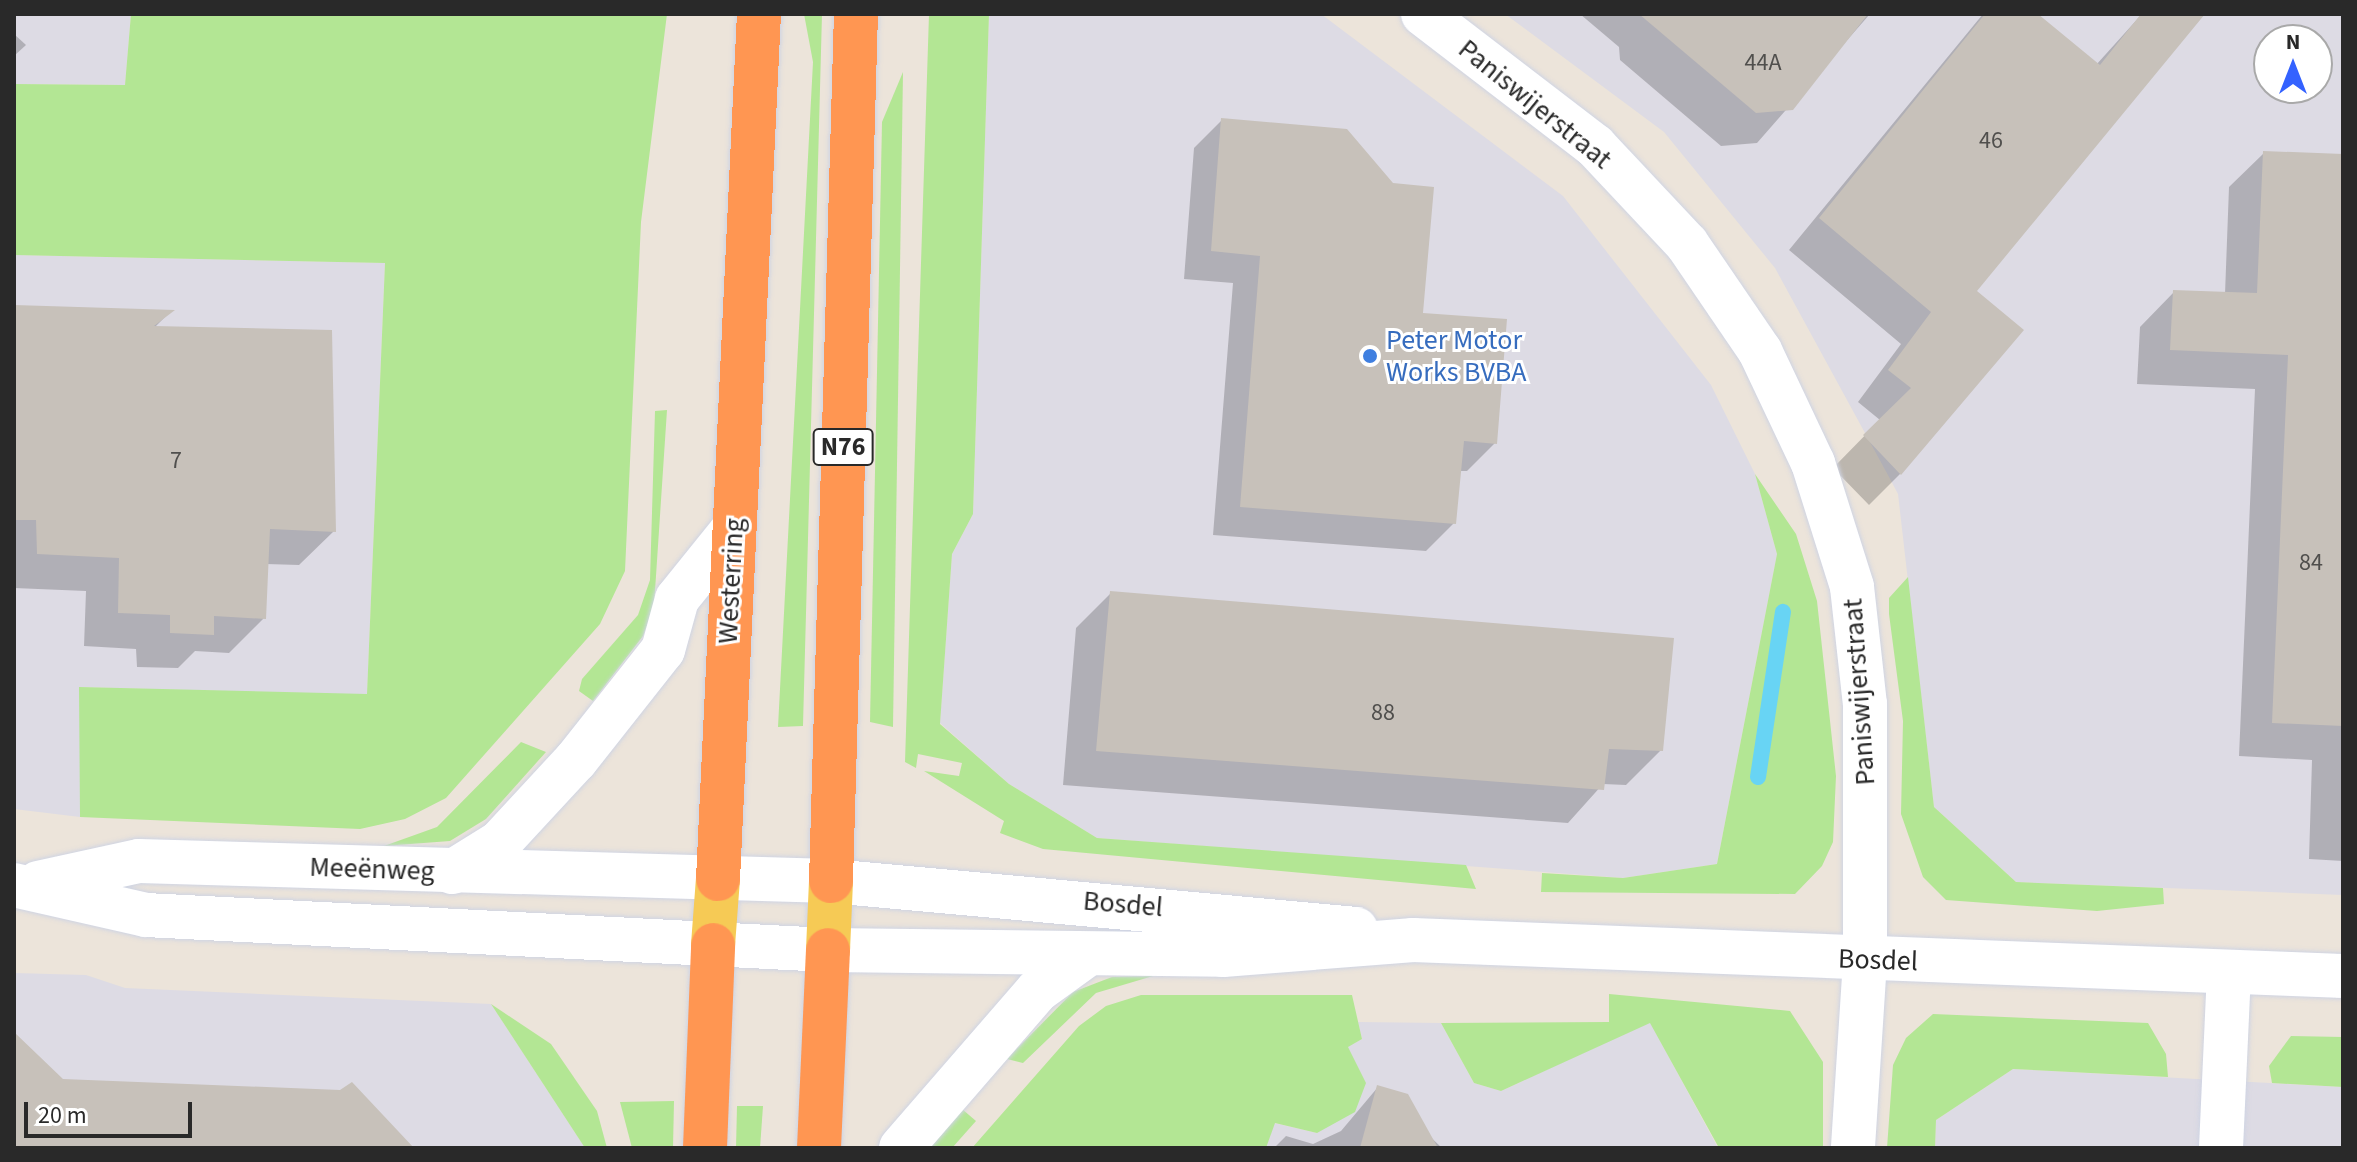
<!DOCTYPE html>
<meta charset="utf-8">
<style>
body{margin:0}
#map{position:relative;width:2357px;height:1162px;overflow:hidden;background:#ece4da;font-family:"Source Sans 3",sans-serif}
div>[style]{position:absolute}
.industrial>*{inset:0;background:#dddbe4}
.green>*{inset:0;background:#b3e694}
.shadow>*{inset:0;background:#0003}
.stream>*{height:16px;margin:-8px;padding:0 8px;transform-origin:8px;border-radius:8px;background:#68d4f4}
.building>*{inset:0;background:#c7c1ba}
.roads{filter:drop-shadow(0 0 2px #cfd4e3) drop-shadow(0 0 2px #cfd4e3)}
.minor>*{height:44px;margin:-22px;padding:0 22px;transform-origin:22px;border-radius:22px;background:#fff}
.major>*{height:44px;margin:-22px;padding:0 22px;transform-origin:22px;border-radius:22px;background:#f6ca55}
.highway>*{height:44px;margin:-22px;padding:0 22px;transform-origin:22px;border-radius:22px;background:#ff9652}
.dots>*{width:22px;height:22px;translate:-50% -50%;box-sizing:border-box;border:4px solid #fff;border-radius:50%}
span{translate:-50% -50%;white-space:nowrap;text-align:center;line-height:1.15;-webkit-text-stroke:6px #fff;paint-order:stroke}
.number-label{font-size:24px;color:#504f4d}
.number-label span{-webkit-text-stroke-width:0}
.shield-label span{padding:2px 6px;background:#fff;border:2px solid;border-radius:6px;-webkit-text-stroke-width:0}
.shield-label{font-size:26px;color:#292929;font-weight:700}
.street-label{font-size:28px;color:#292929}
.shop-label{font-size:28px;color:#366cbe}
.left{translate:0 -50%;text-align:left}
.frame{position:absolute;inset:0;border:16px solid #292929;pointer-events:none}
.north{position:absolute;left:2253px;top:24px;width:80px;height:80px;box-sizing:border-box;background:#fff;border:2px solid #a9a9a9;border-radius:50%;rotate:0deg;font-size:22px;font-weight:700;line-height:32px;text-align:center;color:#292929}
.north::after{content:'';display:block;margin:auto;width:28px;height:36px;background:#3462ff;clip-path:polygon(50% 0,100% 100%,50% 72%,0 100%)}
.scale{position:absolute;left:24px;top:1102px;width:168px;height:36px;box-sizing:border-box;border:4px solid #292929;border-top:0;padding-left:10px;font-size:24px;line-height:28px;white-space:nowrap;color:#292929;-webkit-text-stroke:6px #fff;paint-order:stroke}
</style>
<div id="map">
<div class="industrial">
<i style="clip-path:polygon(14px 14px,131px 14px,125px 85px,14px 84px)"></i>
<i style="clip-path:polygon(989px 14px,1321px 14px,1563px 196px,1711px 385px,1755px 474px,1777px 554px,1717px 864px,1623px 878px,1097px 838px,1009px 784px,940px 723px,952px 554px,973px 514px)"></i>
<i style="clip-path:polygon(evenodd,1505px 14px,2343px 14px,2343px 895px,2016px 882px,1934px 807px,1898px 494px,1889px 477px,1775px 268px,1664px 132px,1505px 14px,2269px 40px,2317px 40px,2317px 88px,2269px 88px,2269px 40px)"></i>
<i style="clip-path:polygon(14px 255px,385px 263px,367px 695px,80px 687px,80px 817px,14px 809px)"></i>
<i style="clip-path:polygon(14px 973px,86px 975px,125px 988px,491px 1004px,585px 1148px,14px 1148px)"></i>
<i style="clip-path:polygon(1358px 1022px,1441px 1023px,1474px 1083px,1501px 1091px,1650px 1022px,1718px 1148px,1266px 1148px,1274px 1123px,1317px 1133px,1347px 1047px,1362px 1039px)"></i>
<i style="clip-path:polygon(2013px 1069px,2343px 1087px,2341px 1148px,1935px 1148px,1936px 1120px)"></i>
</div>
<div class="green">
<i style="clip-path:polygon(131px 14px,667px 14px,641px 222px,625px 571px,600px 624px,446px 798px,405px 819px,360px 829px,80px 817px,79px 687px,367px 694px,385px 263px,14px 255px,14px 84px,125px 85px)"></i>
<i style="clip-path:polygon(804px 14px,822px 14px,803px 726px,778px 727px,813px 62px)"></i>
<i style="clip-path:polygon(929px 14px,989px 14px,973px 514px,952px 554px,940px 724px,1009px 784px,1097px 838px,1466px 865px,1476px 889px,1043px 849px,1000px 833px,1004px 821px,924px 771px,959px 776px,962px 763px,918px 754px,916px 768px,905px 762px)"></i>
<i style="clip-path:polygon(903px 72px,893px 727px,870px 722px,882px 122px)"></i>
<i style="clip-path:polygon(667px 410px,654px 606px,643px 636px,593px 701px,579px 691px,582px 679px,638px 615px,650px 580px,655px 411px)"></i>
<i style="clip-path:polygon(1755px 474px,1796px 534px,1817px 601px,1836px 776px,1833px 842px,1822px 866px,1795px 894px,1541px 892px,1542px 873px,1623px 878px,1717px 864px,1777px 554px)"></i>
<i style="clip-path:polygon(1908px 577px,1934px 807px,2016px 882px,2163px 888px,2164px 904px,2097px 911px,1946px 900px,1923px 877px,1901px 814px,1903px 721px,1889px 614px,1889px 598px)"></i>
<i style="clip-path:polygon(521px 742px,546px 752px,486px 819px,450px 841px,384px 846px,437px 827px)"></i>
<i style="clip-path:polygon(1153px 976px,1096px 993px,1023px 1063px,1007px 1059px,1073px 992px,1112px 977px)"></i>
<i style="clip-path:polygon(1609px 994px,1790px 1011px,1823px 1062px,1823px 1148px,1719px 1148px,1650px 1023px,1501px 1091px,1474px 1083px,1441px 1023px,1609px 1022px)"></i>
<i style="clip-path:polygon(1141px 995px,1352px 995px,1362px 1039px,1348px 1047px,1366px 1083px,1355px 1112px,1317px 1133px,1275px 1123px,1266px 1148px,972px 1148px,1079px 1026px,1106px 1006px)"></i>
<i style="clip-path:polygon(491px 1004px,551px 1044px,597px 1111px,607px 1148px,585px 1148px)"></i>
<i style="clip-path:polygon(1933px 1014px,2148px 1023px,2166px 1054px,2168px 1077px,2013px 1069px,1936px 1120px,1935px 1148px,1887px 1148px,1893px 1065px,1906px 1038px)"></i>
<i style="clip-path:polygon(2291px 1036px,2343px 1037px,2343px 1087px,2272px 1083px,2269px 1066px)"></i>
<i style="clip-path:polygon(674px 1101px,673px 1148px,632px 1148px,620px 1102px)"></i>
<i style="clip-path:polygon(737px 1106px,763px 1106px,760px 1148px,736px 1148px)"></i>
<i style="clip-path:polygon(962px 1109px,976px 1121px,952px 1148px,930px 1148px)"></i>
</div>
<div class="shadow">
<i style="clip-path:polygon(1870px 14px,1757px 143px,1721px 146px,1620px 60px,1619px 47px,1580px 14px)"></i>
<i style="clip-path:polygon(1983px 14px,2035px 14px,2096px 65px,2142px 14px,2165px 14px,1974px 291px,1900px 474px,1869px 505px,1833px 468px,1880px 420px,1858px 402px,1901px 344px,1789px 250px)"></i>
<i style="clip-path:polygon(14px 34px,26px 45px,14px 56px)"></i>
<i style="clip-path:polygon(1222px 120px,1421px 315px,1495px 443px,1467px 471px,1459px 471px,1454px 523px,1426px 551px,1213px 535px,1233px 283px,1184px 279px,1194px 148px)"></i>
<i style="clip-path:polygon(2264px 153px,2343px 156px,2343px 861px,2309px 859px,2312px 760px,2239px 756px,2255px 389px,2137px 384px,2140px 327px,2174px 292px,2225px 294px,2229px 187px)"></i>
<i style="clip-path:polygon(14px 307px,170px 312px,154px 328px,334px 531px,299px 565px,266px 564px,264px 618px,229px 653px,195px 651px,178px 668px,137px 667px,136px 649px,84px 646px,86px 591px,14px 588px)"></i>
<i style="clip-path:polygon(1111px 593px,1661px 750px,1626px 785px,1603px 784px,1568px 823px,1063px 785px,1076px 628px)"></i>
<i style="clip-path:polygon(1378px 1087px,1442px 1148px,1274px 1148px,1286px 1136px,1313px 1144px,1341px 1131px)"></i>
</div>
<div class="stream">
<i style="left:1758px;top:777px;width:167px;rotate:-81.4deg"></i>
</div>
<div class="building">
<i style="clip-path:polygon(1639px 14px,1868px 14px,1793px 110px,1756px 113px)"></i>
<i style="clip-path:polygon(1985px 14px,2038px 14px,2100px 65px,2141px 14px,2205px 14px,1977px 291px,2024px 330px,1901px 475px,1863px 435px,1911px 388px,1888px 370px,1931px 312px,1819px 218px)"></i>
<i style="clip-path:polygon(1221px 118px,1347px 129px,1393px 183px,1434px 187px,1423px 313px,1507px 319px,1497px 444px,1464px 441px,1456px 524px,1240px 507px,1260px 256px,1211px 251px)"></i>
<i style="clip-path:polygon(2263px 151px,2343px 154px,2343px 726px,2272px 723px,2288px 355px,2170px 350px,2173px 290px,2257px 293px)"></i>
<i style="clip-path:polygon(14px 305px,175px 310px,154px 326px,332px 330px,336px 532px,270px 529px,266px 619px,214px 616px,214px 635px,170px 633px,170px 615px,118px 613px,119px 558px,37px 554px,36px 520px,14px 520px)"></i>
<i style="clip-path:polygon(1110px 591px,1674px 638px,1663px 751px,1609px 749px,1604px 790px,1096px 751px)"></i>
<i style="clip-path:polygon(14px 1032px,63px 1079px,340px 1090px,352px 1082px,414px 1148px,14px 1148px)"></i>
<i style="clip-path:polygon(1377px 1085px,1408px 1094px,1438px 1148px,1360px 1148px)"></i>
</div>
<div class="roads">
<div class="minor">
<i style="left:1423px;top:14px;width:217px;rotate:37.5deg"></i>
<i style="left:1595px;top:146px;width:134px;rotate:46.8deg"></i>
<i style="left:1687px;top:244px;width:130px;rotate:55.7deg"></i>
<i style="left:1760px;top:351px;width:124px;rotate:64.7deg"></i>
<i style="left:1813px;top:463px;width:130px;rotate:72.5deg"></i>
<i style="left:1852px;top:587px;width:118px;rotate:83.7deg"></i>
<i style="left:1865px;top:704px;width:257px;rotate:90deg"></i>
<i style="left:1865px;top:961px;width:187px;rotate:93.7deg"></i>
<i style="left:452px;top:872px;width:57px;rotate:-32deg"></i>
<i style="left:500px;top:842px;width:112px;rotate:-47.2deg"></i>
<i style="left:576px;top:760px;width:140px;rotate:-51.7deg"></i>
<i style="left:663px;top:650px;width:53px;rotate:-74.6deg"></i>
<i style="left:677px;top:599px;width:91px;rotate:-51.2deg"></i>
<i style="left:38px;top:883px;width:103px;rotate:-12.3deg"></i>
<i style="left:139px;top:861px;width:692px;rotate:1.66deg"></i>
<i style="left:831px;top:881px;width:527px;rotate:5.22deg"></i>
<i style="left:14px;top:885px;width:135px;rotate:12.8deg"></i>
<i style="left:146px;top:915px;width:683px;rotate:2.94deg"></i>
<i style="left:828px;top:950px;width:395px;rotate:0.7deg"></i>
<i style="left:1223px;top:955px;width:191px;rotate:-4.5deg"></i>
<i style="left:1413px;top:940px;width:931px;rotate:2.22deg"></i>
<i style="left:901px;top:1148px;width:208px;rotate:-49.1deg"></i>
<i style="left:1037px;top:991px;width:58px;rotate:-35.9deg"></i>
<i style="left:2221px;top:1148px;width:176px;rotate:-87.4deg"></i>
</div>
<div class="major">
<i style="left:713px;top:945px;width:66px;rotate:-85.7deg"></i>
<i style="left:828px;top:950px;width:69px;rotate:-87.5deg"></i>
</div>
<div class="highway">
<i style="left:718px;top:879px;width:866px;rotate:-87.29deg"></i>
<i style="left:831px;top:881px;width:867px;rotate:-88.35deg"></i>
<i style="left:705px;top:1148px;width:203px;rotate:-87.7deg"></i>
<i style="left:819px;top:1148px;width:198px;rotate:-87.4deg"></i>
</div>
</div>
<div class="dots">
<i style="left:1370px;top:356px;background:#3f7fe0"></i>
</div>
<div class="number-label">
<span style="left:1763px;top:63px">44A</span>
<span style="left:1991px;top:141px">46</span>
<span style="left:176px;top:461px">7</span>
<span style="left:2311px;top:563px">84</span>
<span style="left:1383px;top:713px">88</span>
</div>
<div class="shield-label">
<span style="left:843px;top:447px">N76</span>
</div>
<div class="street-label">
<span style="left:1535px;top:104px;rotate:39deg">Paniswijerstraat</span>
<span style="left:731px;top:581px;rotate:-87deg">Westerring</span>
<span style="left:1859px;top:692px;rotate:-94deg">Paniswijerstraat</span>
<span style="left:372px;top:869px;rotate:2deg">Meeënweg</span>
<span style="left:1123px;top:904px;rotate:5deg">Bosdel</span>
<span style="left:1878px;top:960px;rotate:2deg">Bosdel</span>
</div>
<div class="shop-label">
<span class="left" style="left:1386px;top:356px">Peter Motor<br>Works BVBA</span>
</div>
<div class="frame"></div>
<div class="north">N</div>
<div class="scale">20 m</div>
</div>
